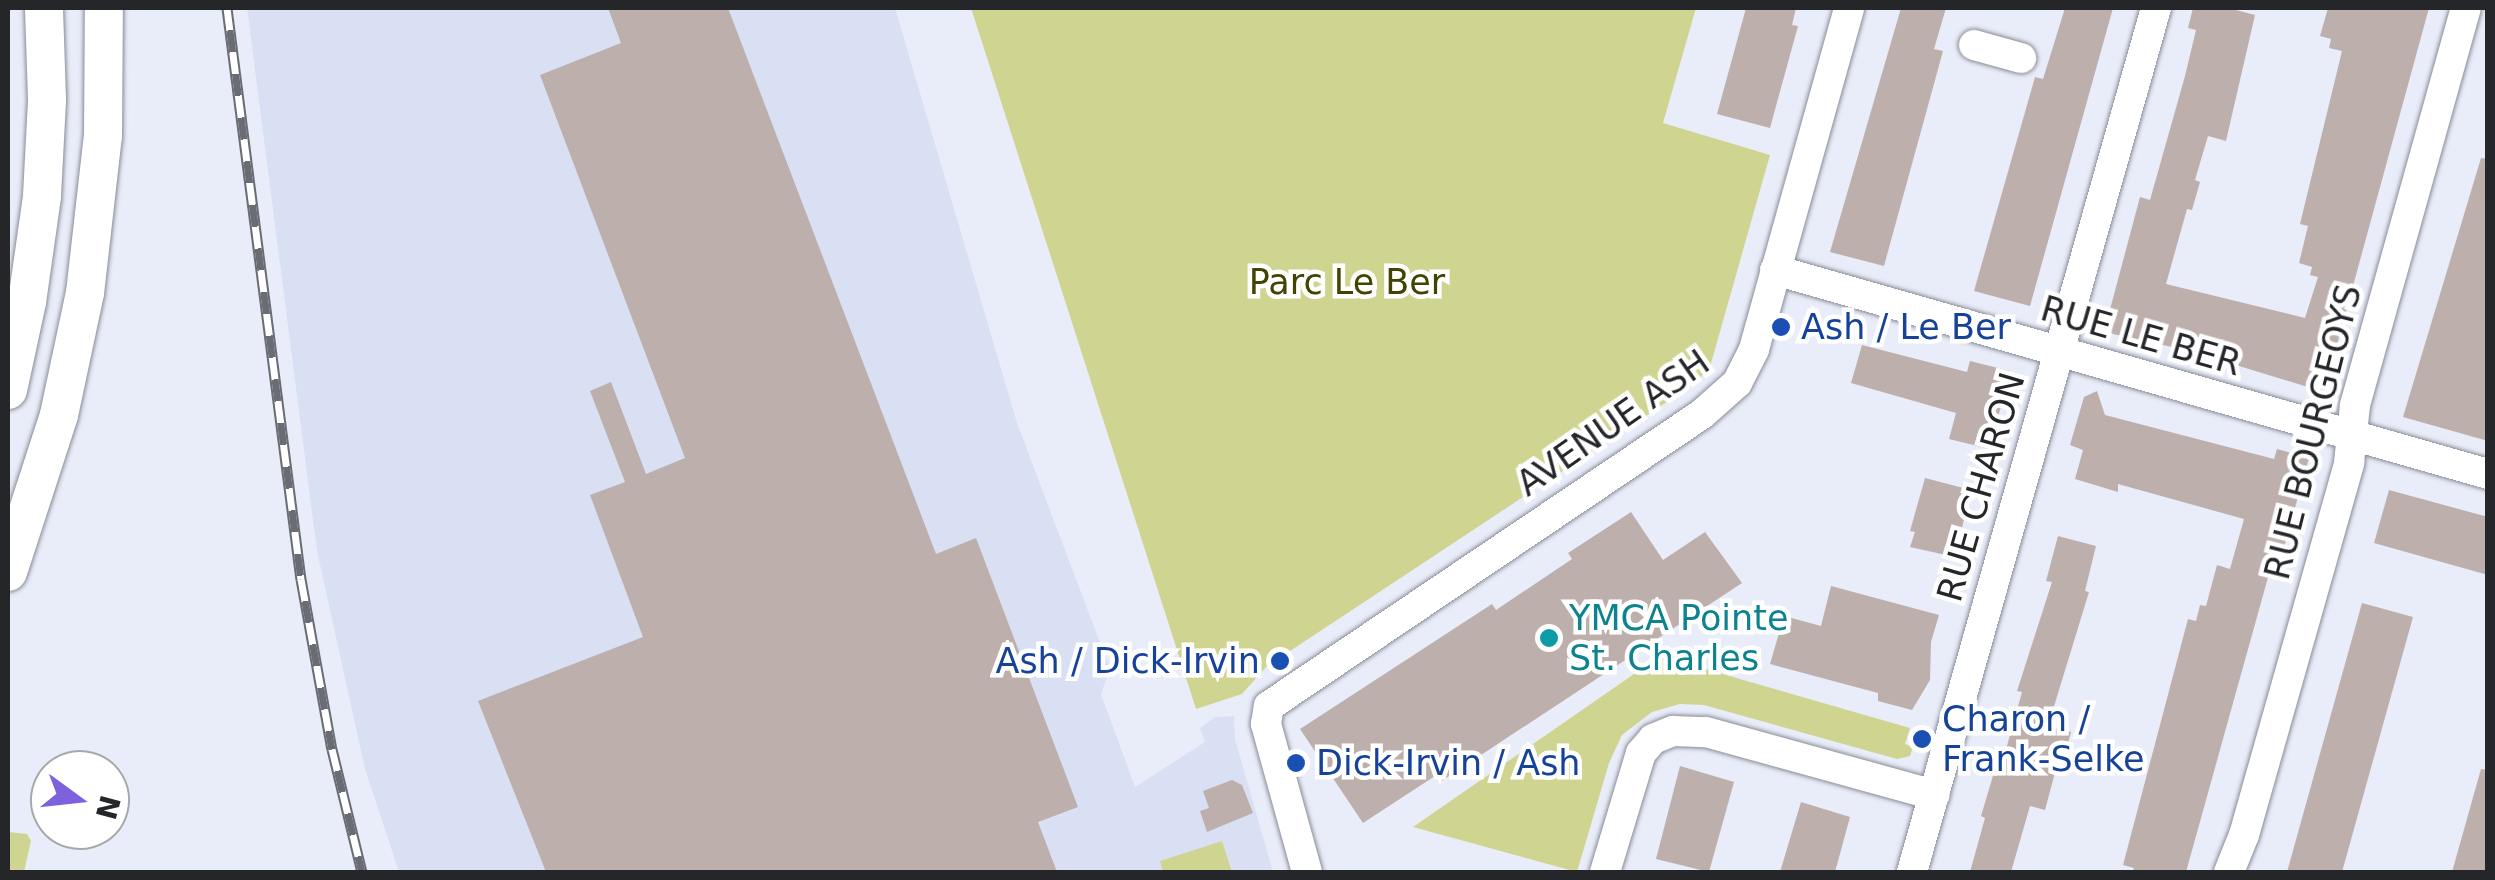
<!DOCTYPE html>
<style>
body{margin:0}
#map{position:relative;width:2495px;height:880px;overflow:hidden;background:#e9edf9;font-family:"DejaVu Sans",sans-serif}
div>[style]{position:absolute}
.built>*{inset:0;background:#d9e0f3}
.green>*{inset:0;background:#d0d491}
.building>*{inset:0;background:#bdafac}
.roads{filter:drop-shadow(0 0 2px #888c97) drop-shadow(0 0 2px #888c97)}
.minor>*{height:30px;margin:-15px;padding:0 15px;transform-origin:15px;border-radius:15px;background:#fff}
.major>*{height:38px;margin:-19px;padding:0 19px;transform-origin:19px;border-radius:19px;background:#fff}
.rail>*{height:11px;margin-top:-5.5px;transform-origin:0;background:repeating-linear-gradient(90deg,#fff 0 22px,#696c72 0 44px);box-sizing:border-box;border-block:2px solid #696c72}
.dots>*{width:28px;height:28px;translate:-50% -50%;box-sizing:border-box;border:5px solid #fff;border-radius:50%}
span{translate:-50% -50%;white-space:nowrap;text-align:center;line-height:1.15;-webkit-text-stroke:9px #fff;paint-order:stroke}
.park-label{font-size:35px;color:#434402}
.transit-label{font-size:35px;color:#164399}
.left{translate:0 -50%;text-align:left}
.right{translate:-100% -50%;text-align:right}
.street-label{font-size:35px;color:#24262a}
.culture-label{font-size:35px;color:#0d838f}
.frame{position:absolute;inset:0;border:10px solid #24262a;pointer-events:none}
.north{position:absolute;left:30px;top:750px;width:100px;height:100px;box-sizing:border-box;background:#fff;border:2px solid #a7a8aa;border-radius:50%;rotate:105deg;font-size:28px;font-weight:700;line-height:40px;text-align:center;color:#24262a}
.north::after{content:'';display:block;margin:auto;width:35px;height:45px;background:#7e62dd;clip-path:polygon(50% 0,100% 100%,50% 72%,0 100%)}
</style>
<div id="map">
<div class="built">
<i style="clip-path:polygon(247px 8px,895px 8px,1017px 423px,1110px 669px,1101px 694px,1135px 787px,1205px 742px,1200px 728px,1215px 717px,1234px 716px,1235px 739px,1273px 872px,399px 872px,365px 769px,317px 551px)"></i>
</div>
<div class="green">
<i style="clip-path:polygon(971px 8px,1696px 8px,1663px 123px,1770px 155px,1710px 367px,1694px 384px,1266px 667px,1242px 694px,1196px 709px)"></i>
<i style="clip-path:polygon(1660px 656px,1910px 728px,1905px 744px,1913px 747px,1910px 756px,1897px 759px,1704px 705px,1680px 704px,1652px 712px,1622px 735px,1609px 763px,1577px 872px,1413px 827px)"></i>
<i style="clip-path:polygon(8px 832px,27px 834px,31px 841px,24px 872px,8px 872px)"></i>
<i style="clip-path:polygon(1222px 841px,1232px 872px,1163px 872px,1160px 861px)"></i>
</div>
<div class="building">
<i style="clip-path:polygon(608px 8px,728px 8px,936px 554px,976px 538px,1078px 807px,1038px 822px,1057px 872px,546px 872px,478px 701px,643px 637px,590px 495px,625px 482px,590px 391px,611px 382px,646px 474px,685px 458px,540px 75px,621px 43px)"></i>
<i style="clip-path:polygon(1746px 8px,1796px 8px,1792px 25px,1798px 26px,1770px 128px,1717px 114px)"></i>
<i style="clip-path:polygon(1901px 8px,1946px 8px,1934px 49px,1943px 51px,1884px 266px,1830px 252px)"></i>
<i style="clip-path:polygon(2065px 8px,2113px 8px,2030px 306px,1974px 291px,2035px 77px,2043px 79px)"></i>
<i style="clip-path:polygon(2193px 8px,2228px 8px,2255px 15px,2226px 141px,2208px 136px,2195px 180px,2200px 182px,2192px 210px,2187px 209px,2166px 284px,2305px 318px,2318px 277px,2310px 275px,2312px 267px,2299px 263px,2308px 226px,2300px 224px,2342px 51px,2329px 48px,2331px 39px,2320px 36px,2328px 8px,2429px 8px,2324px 392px,2190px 351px,2104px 332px,2140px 197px,2150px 200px,2185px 76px,2196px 30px,2188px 28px)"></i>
<i style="clip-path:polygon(2481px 158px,2488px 159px,2488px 441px,2403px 417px)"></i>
<i style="clip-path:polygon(1862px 345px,1967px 372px,1970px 361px,2010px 371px,1990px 449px,1949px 439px,1956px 413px,1851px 383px)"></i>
<i style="clip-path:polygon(2097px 391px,2105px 415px,2274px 459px,2277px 449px,2309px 458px,2279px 565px,2272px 563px,2186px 872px,2132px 872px,2134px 868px,2123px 865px,2188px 619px,2196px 621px,2200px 605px,2206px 606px,2217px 565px,2230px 569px,2244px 519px,2118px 484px,2118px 492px,2075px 479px,2083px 450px,2070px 445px,2084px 397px)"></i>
<i style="clip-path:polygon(1925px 478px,1971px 490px,1955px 557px,1910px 547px,1915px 532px,1910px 531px)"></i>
<i style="clip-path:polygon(2389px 490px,2488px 517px,2488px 575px,2374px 543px)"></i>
<i style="clip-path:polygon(1631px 512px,1663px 560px,1705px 532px,1742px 583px,1440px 782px,1435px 776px,1363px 823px,1300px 729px,1492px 604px,1496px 610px,1572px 559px,1568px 553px)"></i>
<i style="clip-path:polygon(2058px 536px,2096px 546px,2085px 591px,2089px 592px,2048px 726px,2071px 732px,2065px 755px,2060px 754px,2045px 810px,2030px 806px,2011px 872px,1970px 872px,1985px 818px,1981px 816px,1995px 769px,2000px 771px,2022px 692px,2017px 691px,2052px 582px,2046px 581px)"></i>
<i style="clip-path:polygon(1831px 586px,1939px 615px,1931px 642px,1930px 680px,1912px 710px,1878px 701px,1878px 693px,1770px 664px,1784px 616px,1821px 626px)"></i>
<i style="clip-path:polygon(2362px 603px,2413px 617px,2342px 872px,2287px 872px)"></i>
<i style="clip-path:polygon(1680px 766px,1734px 782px,1709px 872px,1656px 859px)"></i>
<i style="clip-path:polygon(2481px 769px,2488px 770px,2488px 872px,2452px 872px)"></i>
<i style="clip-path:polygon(1232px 780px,1242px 785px,1253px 813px,1207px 832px,1200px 811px,1209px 808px,1203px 791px)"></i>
<i style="clip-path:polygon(1801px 802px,1850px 817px,1835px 872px,1780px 872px)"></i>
</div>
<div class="roads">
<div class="minor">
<i style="left:1974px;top:45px;width:49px;rotate:15.5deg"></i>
<i style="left:1775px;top:270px;width:742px;rotate:15.97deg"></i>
<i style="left:1307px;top:872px;width:154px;rotate:-105.5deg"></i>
<i style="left:1266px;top:724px;width:18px;rotate:-81deg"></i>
<i style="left:1269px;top:706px;width:522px;rotate:-33.99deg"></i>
<i style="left:1702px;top:414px;width:47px;rotate:-41.5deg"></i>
<i style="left:1737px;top:383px;width:38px;rotate:-63deg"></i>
<i style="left:1754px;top:349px;width:354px;rotate:-74.4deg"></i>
<i style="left:1605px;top:872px;width:124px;rotate:-73.2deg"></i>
<i style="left:1641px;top:753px;width:18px;rotate:-49deg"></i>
<i style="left:1653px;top:739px;width:22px;rotate:-22deg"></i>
<i style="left:1673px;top:731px;width:33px;rotate:2deg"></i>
<i style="left:1706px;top:732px;width:237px;rotate:15.4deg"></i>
<i style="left:1912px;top:872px;width:898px;rotate:-74.23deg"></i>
<i style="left:2229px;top:872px;width:40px;rotate:-68deg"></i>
<i style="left:2244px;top:835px;width:387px;rotate:-74.2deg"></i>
<i style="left:2349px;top:463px;width:58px;rotate:-84.1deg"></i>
<i style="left:2355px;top:405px;width:412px;rotate:-74.4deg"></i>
</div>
<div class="major">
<i style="left:8px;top:390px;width:90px;rotate:-77.8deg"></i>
<i style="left:27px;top:302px;width:107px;rotate:-81.9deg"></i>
<i style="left:42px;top:196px;width:97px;rotate:-87deg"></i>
<i style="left:47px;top:99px;width:91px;rotate:-91.9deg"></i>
<i style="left:8px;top:572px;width:165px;rotate:-72deg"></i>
<i style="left:59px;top:415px;width:125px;rotate:-78deg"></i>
<i style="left:85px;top:293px;width:158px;rotate:-83.5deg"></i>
<i style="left:103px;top:136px;width:128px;rotate:-89.6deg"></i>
</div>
</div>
<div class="rail">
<i style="left:227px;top:8px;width:576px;rotate:82.62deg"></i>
<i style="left:301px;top:579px;width:173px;rotate:79.7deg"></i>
<i style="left:332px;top:749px;width:127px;rotate:76.3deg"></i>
</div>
<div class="dots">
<i style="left:1781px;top:327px;background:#1a4fb4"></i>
<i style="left:1549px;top:638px;background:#0f9aa8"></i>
<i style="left:1280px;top:661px;background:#1a4fb4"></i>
<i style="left:1922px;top:739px;background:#1a4fb4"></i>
<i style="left:1296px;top:763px;background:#1a4fb4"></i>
</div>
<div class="park-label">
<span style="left:1347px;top:282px">Parc Le Ber</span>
</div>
<div class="transit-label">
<span class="left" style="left:1801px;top:327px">Ash / Le Ber</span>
<span class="right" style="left:1260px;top:661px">Ash / Dick-Irvin</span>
<span class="left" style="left:1942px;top:739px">Charon /<br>Frank-Selke</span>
<span class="left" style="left:1316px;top:763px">Dick-Irvin / Ash</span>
</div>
<div class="street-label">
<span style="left:2141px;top:336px;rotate:16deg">RUE LE BER</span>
<span style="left:1613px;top:423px;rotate:-35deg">AVENUE ASH</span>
<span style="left:2313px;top:432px;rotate:-76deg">RUE BOURGEOYS</span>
<span style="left:1981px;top:487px;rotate:-74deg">RUE CHARON</span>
</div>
<div class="culture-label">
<span class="left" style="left:1569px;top:638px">YMCA Pointe<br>St. Charles</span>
</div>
<div class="frame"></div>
<div class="north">N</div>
</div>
